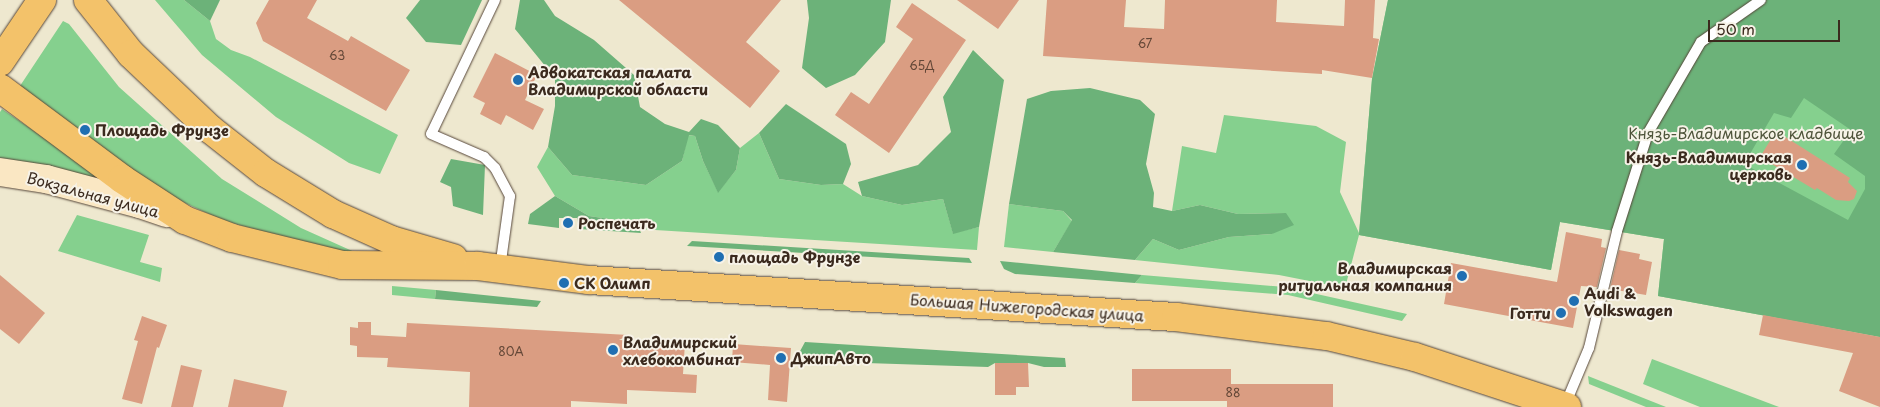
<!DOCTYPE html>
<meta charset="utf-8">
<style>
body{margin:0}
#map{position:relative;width:1880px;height:407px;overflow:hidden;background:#eee8cf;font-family:"Playpen Sans",sans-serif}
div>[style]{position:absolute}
.green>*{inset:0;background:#85d08e}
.forest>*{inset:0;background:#6cb279}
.building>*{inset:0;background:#da9d82}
.roads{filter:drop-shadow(0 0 1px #564639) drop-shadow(0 0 1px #564639)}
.service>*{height:10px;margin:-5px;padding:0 5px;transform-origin:5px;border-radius:5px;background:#fff}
.secondary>*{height:28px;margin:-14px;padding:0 14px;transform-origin:14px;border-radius:14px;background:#fae7c3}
.primary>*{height:28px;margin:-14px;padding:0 14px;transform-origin:14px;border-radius:14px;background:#f3c26a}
.dots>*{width:14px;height:14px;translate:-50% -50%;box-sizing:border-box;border:2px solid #f7f3e8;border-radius:50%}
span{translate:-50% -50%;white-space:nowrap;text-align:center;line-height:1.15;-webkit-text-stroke:4px #f7f3e8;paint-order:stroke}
.number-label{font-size:12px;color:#634737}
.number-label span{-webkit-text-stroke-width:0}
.poi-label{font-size:15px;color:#3b2a1e;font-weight:700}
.left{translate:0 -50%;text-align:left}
.right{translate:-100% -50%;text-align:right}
.park-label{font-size:15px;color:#4e543a}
.street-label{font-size:15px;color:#3b2a1e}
.scale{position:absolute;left:1708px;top:20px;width:132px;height:22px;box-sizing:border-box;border:2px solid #3b2a1e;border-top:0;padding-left:6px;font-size:15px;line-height:18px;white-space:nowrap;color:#3b2a1e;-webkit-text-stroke:4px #f7f3e8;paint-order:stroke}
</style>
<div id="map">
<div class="green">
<i style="clip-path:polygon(155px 0,184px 0,210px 21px,216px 39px,231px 50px,250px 57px,398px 135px,380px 174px,349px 163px,276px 117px,202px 55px)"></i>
<i style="clip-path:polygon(1388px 0,1880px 0,1880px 337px,1658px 296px,1664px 239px,1560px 222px,1551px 270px,1359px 235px,1345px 288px,1279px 275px,1135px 260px,1153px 239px,1179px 250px,1229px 237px,1272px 234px,1286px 213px,1238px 214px,1200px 205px,1172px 211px,1182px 146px,1216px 153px,1224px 115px,1316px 126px,1346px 142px,1340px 192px,1359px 233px,1372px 79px)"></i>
<i style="clip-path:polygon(63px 21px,69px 24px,119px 87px,222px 179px,301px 228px,359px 254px,358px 260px,222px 220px,185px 203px,149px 183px,16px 92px)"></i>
<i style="clip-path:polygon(2px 109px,107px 181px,0 164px,0 112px)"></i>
<i style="clip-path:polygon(759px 133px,779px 179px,821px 185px,843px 184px,862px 196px,902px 205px,943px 199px,953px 233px,979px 227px,977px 250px,639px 229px,636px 223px,589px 216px,555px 196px,537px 167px,548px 147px,572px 175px,646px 185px,682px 161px,688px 135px,695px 136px,703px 161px,718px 192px,736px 170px,740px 148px)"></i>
<i style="clip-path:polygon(1009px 204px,1063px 211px,1072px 221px,1053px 252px,1004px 247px)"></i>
<i style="clip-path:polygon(77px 215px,149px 235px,140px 262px,162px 268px,160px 282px,58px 251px)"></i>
<i style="clip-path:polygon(1142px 275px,1285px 287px,1407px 314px,1402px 321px,1288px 295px,1135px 283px)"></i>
<i style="clip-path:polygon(392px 286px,436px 290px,435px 299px,392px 295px)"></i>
<i style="clip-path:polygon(1652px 359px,1779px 407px,1700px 407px,1643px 384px)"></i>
<i style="clip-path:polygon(1588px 376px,1666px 407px,1646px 407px,1589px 384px)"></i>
</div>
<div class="forest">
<i style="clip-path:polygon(184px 0,220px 0,210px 21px)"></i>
<i style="clip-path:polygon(420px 0,482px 0,461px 45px,426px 42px,406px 18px)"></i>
<i style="clip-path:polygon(520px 0,544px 0,555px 16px,594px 40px,634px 75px,640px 107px,665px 124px,689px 132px,701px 119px,718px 125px,740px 148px,736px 170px,718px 193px,703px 161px,695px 136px,689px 135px,682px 161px,646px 185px,572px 175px,548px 147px,555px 106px,555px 78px,515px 29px)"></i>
<i style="clip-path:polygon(807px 0,891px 0,885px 42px,855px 75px,826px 88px,802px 68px,809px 18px)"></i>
<i style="clip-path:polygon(evenodd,1388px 0,1880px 0,1880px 337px,1658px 296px,1664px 239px,1560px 222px,1551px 270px,1359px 235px,1372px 79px,1388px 0,1804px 98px,1851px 130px,1834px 154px,1865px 176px,1865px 189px,1848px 220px,1744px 164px,1774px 113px,1791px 118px,1804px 98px)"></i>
<i style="clip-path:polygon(973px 50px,1004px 80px,979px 227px,953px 234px,943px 199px,902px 205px,862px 196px,858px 182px,918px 165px,951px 132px,943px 97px)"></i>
<i style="clip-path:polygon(1090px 88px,1140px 100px,1155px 114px,1146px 164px,1154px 193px,1153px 207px,1172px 211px,1200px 205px,1238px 214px,1286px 213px,1294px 225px,1272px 234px,1229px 237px,1179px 250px,1153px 239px,1135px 260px,1053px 252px,1072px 220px,1063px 211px,1009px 204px,1027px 99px,1051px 91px)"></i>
<i style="clip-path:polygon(786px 104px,846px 144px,851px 164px,843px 184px,821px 185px,779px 179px,759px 133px)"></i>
<i style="clip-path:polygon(451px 159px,485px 165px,483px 215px,453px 206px,451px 187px,440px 182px)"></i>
<i style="clip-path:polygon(555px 196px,589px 216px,637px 223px,641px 233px,579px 229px,577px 218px,559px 218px,559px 228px,528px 224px,530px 214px)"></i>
<i style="clip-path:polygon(692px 241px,969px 258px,972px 263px,687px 246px)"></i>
<i style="clip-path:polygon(1000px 261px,1142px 275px,1135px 283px,1015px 274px,1004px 269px)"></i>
<i style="clip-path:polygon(436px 290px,541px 301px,537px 307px,435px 299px)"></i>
<i style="clip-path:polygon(805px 342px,1065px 358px,1066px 367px,1044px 367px,1028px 363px,995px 363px,988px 367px,805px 361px,799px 353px)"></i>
</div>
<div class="building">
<i style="clip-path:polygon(269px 0,317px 0,307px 18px,348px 41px,351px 36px,410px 70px,386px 111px,263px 41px,256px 23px)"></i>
<i style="clip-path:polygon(619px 0,781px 0,746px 42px,780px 71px,750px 108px)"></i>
<i style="clip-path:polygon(957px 0,1019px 0,998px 29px)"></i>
<i style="clip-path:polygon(1047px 0,1126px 0,1124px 27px,1164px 29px,1165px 0,1277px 0,1276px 22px,1344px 26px,1345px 0,1375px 0,1373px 38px,1379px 39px,1372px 78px,1322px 70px,1322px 74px,1043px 56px)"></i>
<i style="clip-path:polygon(912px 3px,966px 40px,889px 153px,835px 115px,851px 92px,869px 104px,913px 39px,896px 27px)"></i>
<i style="clip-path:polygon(495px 53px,537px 75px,525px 100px,544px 109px,533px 130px,506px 115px,501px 125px,480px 114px,485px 103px,473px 97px)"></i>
<i style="clip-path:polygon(1776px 131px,1850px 178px,1848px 182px,1857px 191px,1854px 199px,1849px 201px,1836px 200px,1817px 188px,1815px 190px,1760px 157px)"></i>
<i style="clip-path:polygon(1566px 232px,1602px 239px,1601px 247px,1606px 248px,1597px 287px,1581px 286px,1573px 328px,1444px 304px,1451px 263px,1557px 282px)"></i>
<i style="clip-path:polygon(1619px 250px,1640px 254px,1639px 259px,1652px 262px,1646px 295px,1610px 289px)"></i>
<i style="clip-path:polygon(0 275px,45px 313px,19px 344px,0 329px)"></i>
<i style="clip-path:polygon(1763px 315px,1880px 337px,1880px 407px,1839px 391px,1853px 353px,1759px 335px)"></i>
<i style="clip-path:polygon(142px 316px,167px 325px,159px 348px,157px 347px,142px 404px,122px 399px,138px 341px,134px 340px)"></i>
<i style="clip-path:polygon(358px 322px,371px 322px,371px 335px,406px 337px,407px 323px,629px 335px,619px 340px,685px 343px,683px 374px,697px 375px,696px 393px,627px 390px,627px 404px,571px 401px,571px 407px,469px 407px,470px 372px,387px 367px,388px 358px,357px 357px,357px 346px,350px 345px,350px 327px,358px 328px)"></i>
<i style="clip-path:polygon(733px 344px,791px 348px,787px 402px,768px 400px,770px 365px,732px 362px)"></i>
<i style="clip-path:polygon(995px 363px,1028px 363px,1029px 387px,1016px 387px,1016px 395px,995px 395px)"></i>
<i style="clip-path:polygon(181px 365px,202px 370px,193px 407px,171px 407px)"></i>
<i style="clip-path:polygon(1132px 369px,1231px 369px,1231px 384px,1333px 384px,1333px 407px,1227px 407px,1227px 401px,1132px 401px)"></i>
<i style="clip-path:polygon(234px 379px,287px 391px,283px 407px,228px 407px)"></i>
</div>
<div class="roads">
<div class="service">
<i style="left:495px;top:0;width:148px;rotate:115.5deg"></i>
<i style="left:431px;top:134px;width:58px;rotate:23.5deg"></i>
<i style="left:484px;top:157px;width:16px;rotate:45deg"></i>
<i style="left:495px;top:168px;width:32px;rotate:62deg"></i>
<i style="left:510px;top:196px;width:73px;rotate:97.9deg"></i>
<i style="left:1565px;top:405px;width:62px;rotate:-67.2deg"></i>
<i style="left:1589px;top:348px;width:120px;rotate:-76.5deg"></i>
<i style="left:1617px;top:231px;width:103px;rotate:-72.4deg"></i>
<i style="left:1648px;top:133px;width:105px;rotate:-59.8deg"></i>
<i style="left:1701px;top:42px;width:73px;rotate:-35deg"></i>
</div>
<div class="secondary">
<i style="left:0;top:172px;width:47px;rotate:8.7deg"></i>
<i style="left:46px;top:179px;width:97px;rotate:14.9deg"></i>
<i style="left:140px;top:204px;width:28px;rotate:19deg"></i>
</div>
<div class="primary">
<i style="left:88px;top:0;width:69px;rotate:51.5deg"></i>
<i style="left:131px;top:54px;width:109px;rotate:43.5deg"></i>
<i style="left:210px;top:129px;width:71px;rotate:38.2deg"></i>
<i style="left:266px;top:173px;width:79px;rotate:31.5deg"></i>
<i style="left:333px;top:214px;width:64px;rotate:24.1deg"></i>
<i style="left:391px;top:240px;width:65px;rotate:16.2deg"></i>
<i style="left:0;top:62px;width:75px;rotate:-55.9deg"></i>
<i style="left:0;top:88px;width:152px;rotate:36.7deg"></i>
<i style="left:122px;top:179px;width:75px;rotate:33.1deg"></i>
<i style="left:185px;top:220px;width:50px;rotate:21deg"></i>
<i style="left:232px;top:238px;width:113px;rotate:13.8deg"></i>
<i style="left:342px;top:265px;width:136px;rotate:0.4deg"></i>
<i style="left:478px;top:266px;width:112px;rotate:7.2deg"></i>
<i style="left:589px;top:280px;width:588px;rotate:3.61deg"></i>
<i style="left:1176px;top:317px;width:152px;rotate:7.2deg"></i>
<i style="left:1327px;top:336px;width:90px;rotate:13.4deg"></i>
<i style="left:1415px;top:357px;width:160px;rotate:18.2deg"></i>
</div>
</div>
<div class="dots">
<i style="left:518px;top:80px;background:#1f6fb2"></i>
<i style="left:85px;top:130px;background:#1f6fb2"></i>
<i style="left:1802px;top:165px;background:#1f6fb2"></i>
<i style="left:568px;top:223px;background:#1f6fb2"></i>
<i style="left:719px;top:257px;background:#1f6fb2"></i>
<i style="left:1462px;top:276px;background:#1f6fb2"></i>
<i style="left:564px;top:283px;background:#1f6fb2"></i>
<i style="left:1574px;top:301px;background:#1f6fb2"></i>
<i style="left:1561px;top:313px;background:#1f6fb2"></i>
<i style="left:613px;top:350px;background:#1f6fb2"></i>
<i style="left:781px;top:358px;background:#1f6fb2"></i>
</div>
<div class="number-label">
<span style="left:1145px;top:44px">67</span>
<span style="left:337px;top:56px">63</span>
<span style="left:922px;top:66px">65Д</span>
<span style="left:511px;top:352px">80А</span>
<span style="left:1233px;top:393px">88</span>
</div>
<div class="poi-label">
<span class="left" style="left:528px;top:80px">Адвокатская палата<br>Владимирской области</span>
<span class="left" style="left:95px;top:130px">Площадь Фрунзе</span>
<span class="right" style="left:1792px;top:165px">Князь-Владимирская<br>церковь</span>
<span class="left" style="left:578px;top:223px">Роспечать</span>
<span class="left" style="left:729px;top:257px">площадь Фрунзе</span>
<span class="right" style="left:1452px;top:276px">Владимирская<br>ритуальная компания</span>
<span class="left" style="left:574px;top:283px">СК Олимп</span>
<span class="left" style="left:1584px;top:301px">Audi &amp;<br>Volkswagen</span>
<span class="right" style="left:1551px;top:313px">Готти</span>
<span class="left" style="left:623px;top:350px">Владимирский<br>хлебокомбинат</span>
<span class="left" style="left:791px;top:358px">ДжипАвто</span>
</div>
<div class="park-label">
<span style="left:1746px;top:133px">Князь-Владимирское кладбище</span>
</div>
<div class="street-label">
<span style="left:93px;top:194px;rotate:15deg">Вокзальная улица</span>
<span style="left:1027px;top:307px;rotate:4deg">Большая Нижегородская улица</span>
</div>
<div class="scale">50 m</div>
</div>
